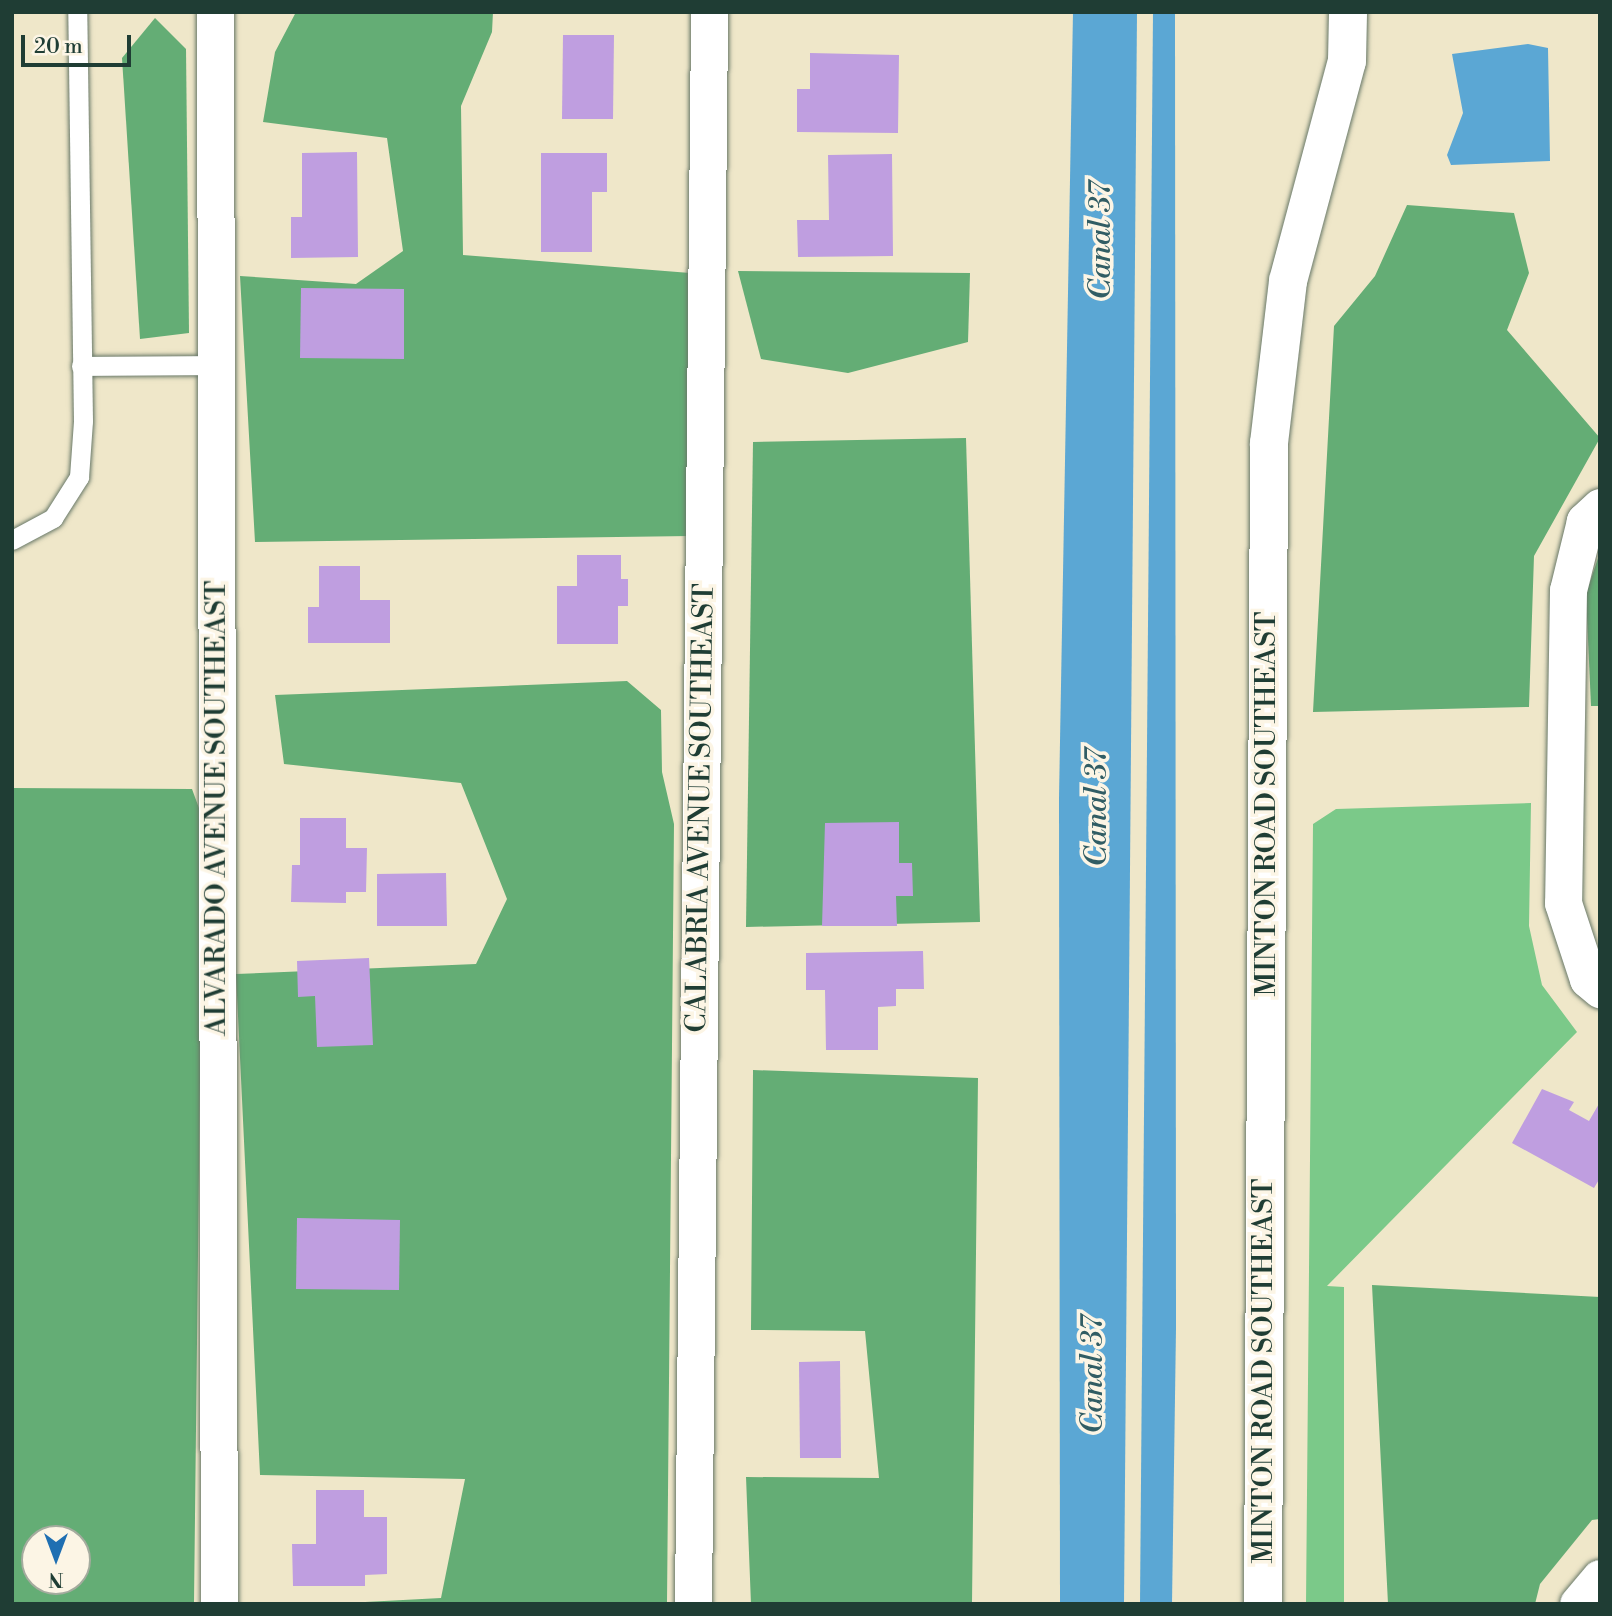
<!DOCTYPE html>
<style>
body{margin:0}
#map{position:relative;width:1612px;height:1616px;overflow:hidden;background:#efe7c9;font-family:"Libre Bodoni",serif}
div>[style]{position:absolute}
.green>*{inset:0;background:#7bc989}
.forest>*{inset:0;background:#64ad75}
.water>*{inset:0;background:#5ba7d4}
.building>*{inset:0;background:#bf9ee0}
.roads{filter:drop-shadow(0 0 2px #687868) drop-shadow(0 0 2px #687868)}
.service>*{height:19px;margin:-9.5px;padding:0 9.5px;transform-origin:9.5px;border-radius:9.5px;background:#fff}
.minor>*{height:37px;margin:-18.5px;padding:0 18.5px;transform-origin:18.5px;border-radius:18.5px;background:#fff}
.tertiary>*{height:38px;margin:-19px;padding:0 19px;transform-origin:19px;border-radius:19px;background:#fff}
span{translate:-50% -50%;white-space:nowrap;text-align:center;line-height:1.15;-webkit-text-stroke:7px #fcf5e5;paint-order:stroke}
.street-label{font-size:28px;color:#1f3d34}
.water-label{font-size:30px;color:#315d64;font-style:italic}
.frame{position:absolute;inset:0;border:14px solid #1f3d34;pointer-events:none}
.north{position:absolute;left:21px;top:1525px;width:70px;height:70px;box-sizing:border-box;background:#fcf5e5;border:2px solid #a4ab9e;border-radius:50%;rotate:180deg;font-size:19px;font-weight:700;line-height:28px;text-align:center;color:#1f3d34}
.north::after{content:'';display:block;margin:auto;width:24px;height:32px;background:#1f6fb2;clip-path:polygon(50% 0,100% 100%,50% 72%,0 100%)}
.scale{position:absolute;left:21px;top:35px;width:110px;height:32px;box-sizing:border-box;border:4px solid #1f3d34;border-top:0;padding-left:9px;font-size:21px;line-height:24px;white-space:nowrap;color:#1f3d34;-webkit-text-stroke:5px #fcf5e5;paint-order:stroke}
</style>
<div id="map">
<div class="green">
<i style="clip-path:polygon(1531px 803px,1529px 926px,1542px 985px,1577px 1032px,1327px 1286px,1344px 1287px,1344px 1604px,1306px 1604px,1313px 824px,1336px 809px)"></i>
</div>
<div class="forest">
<i style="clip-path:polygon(296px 12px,493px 12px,492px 32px,461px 106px,463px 255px,690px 273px,690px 536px,255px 542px,240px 276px,356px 284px,403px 251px,387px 138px,263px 122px,275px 52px)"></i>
<i style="clip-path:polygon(155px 18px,186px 49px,189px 333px,140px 339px,122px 58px)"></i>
<i style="clip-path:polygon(1407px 205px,1514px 213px,1529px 273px,1507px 330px,1600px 438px,1534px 556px,1529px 707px,1313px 712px,1334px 326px,1375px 276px)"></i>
<i style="clip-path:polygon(738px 271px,970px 273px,968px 342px,848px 373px,761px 359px)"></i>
<i style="clip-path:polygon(966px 438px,980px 922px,746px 927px,753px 442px)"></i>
<i style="clip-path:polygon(1600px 552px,1600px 706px,1591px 706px,1586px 594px)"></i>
<i style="clip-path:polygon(627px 681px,661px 710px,662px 772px,674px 824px,667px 1604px,327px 1604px,441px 1598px,465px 1479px,260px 1475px,236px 974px,476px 964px,507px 899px,461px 783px,284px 764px,275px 695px)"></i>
<i style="clip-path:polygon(evenodd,12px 788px,192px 789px,203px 819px,194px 1604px,12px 1604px,12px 788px,35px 1539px,77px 1539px,77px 1581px,35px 1581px,35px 1539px)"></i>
<i style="clip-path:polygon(753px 1070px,978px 1078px,972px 1604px,751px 1604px,746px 1477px,879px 1478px,865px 1331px,751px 1330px)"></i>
<i style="clip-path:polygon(1372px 1285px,1600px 1297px,1600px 1519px,1592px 1520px,1540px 1584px,1535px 1604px,1388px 1604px)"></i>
</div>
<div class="water">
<i style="clip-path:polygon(1073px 12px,1137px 12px,1124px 1604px,1060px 1604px,1059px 798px)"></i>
<i style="clip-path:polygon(1153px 12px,1175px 12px,1176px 1328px,1172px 1604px,1140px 1604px)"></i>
<i style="clip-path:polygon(1528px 44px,1548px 48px,1550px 161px,1451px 165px,1447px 155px,1463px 113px,1452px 54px)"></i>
</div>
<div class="building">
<i style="clip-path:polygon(563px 35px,614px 35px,613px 119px,562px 119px)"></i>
<i style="clip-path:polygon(810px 53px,899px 55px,898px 133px,797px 132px,797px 89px,810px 89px)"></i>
<i style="clip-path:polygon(357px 152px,358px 257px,291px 258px,291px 217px,302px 217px,302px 153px)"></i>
<i style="clip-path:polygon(541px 153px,607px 153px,607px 192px,592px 192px,592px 252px,541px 252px)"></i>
<i style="clip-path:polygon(892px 154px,893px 256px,798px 257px,797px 220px,829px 220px,828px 155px)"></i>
<i style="clip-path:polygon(301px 288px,404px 289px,404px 359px,300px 358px)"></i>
<i style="clip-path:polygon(577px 555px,621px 555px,621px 579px,628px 579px,628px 606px,618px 606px,618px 644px,557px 644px,557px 586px,577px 586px)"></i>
<i style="clip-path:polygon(319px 566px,360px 566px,360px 600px,390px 600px,390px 643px,308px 643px,308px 607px,319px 607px)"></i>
<i style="clip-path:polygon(300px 818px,346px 818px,346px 848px,367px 848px,366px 892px,346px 892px,346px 903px,291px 902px,292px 865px,300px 865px)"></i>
<i style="clip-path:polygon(899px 822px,899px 863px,912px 863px,913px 896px,896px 896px,897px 926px,822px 926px,825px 823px)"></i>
<i style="clip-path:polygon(446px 873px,447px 926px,377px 926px,377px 874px)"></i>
<i style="clip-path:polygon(923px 951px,924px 989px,896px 989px,896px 1006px,878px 1007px,878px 1050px,826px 1050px,825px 990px,806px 990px,806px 953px)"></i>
<i style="clip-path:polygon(369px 958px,373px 1045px,317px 1047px,315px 996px,298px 997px,297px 961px)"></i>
<i style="clip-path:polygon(1542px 1089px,1574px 1102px,1569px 1110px,1589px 1121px,1600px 1102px,1600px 1178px,1594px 1188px,1512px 1143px)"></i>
<i style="clip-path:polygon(297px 1218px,400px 1220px,399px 1290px,296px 1289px)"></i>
<i style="clip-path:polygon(840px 1361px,841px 1458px,800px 1458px,799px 1362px)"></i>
<i style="clip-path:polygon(316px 1490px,364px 1490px,364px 1517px,387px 1517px,387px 1574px,365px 1575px,365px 1586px,293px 1586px,292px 1544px,316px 1544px)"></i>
</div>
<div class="roads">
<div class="service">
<i style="left:81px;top:366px;width:135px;rotate:-0.4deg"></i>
<i style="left:12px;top:540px;width:47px;rotate:-28.2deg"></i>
<i style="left:53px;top:518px;width:49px;rotate:-57.6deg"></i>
<i style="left:79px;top:477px;width:56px;rotate:-85.9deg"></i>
<i style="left:83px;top:421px;width:409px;rotate:-90.8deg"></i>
</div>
<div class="minor">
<i style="left:215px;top:12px;width:1592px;rotate:89.86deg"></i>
<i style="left:1600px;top:507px;width:21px;rotate:137deg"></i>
<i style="left:1585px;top:521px;width:71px;rotate:103.8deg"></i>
<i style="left:1568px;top:590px;width:313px;rotate:90.9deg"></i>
<i style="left:1563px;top:903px;width:80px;rotate:71.8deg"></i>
<i style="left:1588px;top:979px;width:16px;rotate:40deg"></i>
<i style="left:693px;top:1604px;width:1592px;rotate:-89.42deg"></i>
<i style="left:1578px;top:1604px;width:34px;rotate:-50deg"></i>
</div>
<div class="tertiary">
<i style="left:1263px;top:1604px;width:1161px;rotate:-89.7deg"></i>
<i style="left:1269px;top:443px;width:163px;rotate:-83.3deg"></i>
<i style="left:1288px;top:281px;width:228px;rotate:-75deg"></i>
<i style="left:1347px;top:61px;width:49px;rotate:-88.8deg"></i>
</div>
</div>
<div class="street-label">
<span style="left:1267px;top:804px;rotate:-90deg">MINTON ROAD SOUTHEAST</span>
<span style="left:217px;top:808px;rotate:-90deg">ALVARADO AVENUE SOUTHEAST</span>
<span style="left:701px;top:808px;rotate:-89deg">CALABRIA AVENUE SOUTHEAST</span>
<span style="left:1264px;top:1371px;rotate:-90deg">MINTON ROAD SOUTHEAST</span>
</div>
<div class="water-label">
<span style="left:1101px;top:241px;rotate:-90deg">Canal 37</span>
<span style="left:1097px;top:808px;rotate:-90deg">Canal 37</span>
<span style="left:1093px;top:1375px;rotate:-90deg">Canal 37</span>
</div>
<div class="frame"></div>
<div class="north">N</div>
<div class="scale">20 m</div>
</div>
